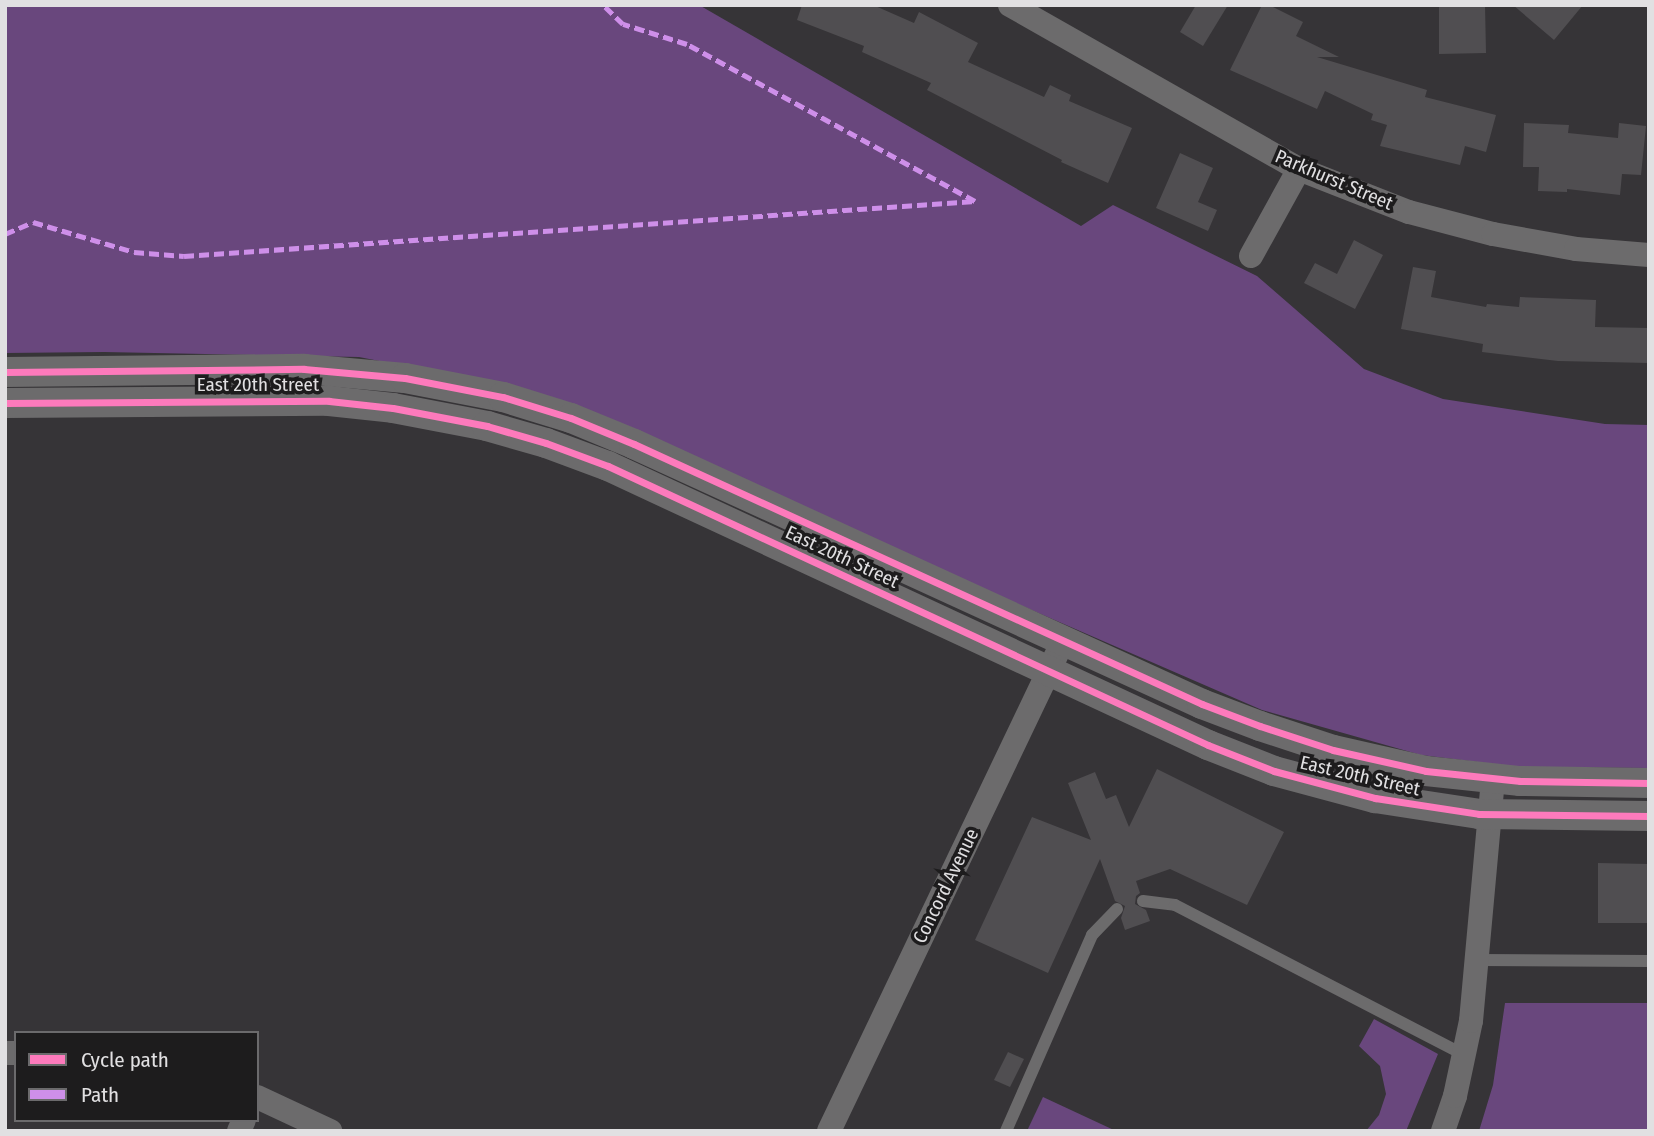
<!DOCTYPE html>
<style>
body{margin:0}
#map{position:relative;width:1654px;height:1136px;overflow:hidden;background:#363437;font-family:"Fira Sans Condensed",sans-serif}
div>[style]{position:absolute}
.green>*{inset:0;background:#69477d}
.building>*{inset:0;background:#504e51}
.service>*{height:12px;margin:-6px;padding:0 6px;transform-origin:6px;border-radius:6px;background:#6c6b6c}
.minor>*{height:24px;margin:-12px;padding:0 12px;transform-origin:12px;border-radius:12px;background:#6c6b6c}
.tertiary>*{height:30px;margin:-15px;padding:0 15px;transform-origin:15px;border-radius:15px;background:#6c6b6c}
.quiet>*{height:5px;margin-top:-2.5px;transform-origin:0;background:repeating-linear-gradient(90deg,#ce8fe9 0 10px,transparent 0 15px)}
.cycleway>*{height:7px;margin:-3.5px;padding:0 3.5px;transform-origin:3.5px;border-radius:3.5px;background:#fd7abc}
span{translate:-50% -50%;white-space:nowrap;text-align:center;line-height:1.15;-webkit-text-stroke:7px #1d1c1d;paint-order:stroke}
.street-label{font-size:19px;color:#e1e0e2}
.frame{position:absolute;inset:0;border:7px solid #e1e0e2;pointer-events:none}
.legend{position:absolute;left:14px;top:1031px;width:245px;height:91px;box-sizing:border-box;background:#1d1c1d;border:2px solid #6b6a6c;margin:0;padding:9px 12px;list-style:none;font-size:21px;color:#e1e0e2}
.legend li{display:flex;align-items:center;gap:14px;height:35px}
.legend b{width:35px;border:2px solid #6b6a6c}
</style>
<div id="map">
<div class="green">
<i style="clip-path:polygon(5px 5px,699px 5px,1081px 226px,1113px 205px,1257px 276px,1364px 369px,1443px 399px,1605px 424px,1649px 425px,1649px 768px,1518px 767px,1421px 755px,1262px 710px,522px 389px,359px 357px,104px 352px,5px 353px)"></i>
<i style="clip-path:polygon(1505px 1003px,1649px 1003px,1649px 1131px,1479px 1131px,1493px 1085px)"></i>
<i style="clip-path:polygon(1374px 1019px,1438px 1054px,1406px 1131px,1366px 1131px,1379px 1115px,1386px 1094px,1380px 1066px,1359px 1046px)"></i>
<i style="clip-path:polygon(1043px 1097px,1116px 1131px,1027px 1131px)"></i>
</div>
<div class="building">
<i style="clip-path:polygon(802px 5px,873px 5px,914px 23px,919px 12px,978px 43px,968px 62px,1044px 97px,1050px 85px,1071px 95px,1069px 101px,1132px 128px,1108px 183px,1061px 162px,1062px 160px,927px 90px,931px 83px,862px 52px,864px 46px,797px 20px)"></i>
<i style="clip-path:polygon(1196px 5px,1228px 5px,1203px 46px,1180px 32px)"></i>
<i style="clip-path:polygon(1262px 5px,1269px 5px,1303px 22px,1296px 36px,1339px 57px,1317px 57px,1427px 90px,1425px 97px,1496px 115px,1486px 152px,1465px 146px,1460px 165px,1380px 146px,1387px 125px,1371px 120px,1373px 114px,1325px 91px,1317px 109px,1230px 70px)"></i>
<i style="clip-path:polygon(1439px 5px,1485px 5px,1486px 53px,1439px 54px)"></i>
<i style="clip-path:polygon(1513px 5px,1583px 5px,1554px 40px)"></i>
<i style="clip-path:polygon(1524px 123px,1569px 125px,1568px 133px,1618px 138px,1619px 123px,1646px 126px,1641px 175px,1622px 174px,1620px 195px,1567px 189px,1567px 192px,1538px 191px,1539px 167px,1523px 167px)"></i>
<i style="clip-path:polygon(1180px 153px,1213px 168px,1198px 202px,1217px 210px,1208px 231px,1156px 208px)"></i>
<i style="clip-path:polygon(1354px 240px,1383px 255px,1355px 309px,1304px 283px,1315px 263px,1337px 274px)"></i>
<i style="clip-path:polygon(1413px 267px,1436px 271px,1431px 297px,1486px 307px,1487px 304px,1519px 307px,1520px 297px,1596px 300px,1595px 327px,1649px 328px,1649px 363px,1558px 361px,1482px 352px,1483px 344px,1401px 329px)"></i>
<i style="clip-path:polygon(1157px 769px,1284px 832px,1247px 905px,1170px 869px,1136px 881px,1140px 893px,1136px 896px,1135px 904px,1146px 910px,1150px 921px,1125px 930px,1121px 918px,1125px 906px,1115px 901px,1100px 859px,1048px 973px,975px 940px,1032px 817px,1091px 840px,1068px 783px,1095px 772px,1106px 799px,1116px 795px,1129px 827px)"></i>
<i style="clip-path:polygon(1598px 863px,1649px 864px,1649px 923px,1598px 923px)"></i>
<i style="clip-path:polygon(1008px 1052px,1024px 1059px,1010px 1087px,994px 1080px)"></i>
</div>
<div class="service">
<i style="left:1143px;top:901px;width:32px;rotate:7deg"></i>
<i style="left:1175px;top:905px;width:326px;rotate:27.4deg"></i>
<i style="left:1477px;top:960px;width:172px;rotate:0.3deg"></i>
<i style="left:1006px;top:1131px;width:214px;rotate:-66.3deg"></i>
<i style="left:1092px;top:935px;width:36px;rotate:-46deg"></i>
</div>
<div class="minor">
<i style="left:1010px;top:5px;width:332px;rotate:29.6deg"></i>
<i style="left:1299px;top:169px;width:118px;rotate:21.4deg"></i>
<i style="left:1409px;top:212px;width:87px;rotate:14.7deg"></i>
<i style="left:1493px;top:234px;width:84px;rotate:10.2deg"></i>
<i style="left:1576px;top:249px;width:73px;rotate:4.7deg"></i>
<i style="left:1251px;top:256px;width:99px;rotate:-61.1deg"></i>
<i style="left:5px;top:1053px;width:11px"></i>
<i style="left:257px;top:1097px;width:81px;rotate:25deg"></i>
<i style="left:239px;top:1131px;width:12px;rotate:-66deg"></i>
<i style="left:829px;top:1131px;width:543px;rotate:-64.47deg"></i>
<i style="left:1443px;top:1131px;width:37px;rotate:-71deg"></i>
<i style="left:1455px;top:1096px;width:77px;rotate:-78deg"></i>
<i style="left:1471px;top:1021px;width:243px;rotate:-84.8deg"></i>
</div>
<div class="tertiary">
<i style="left:5px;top:372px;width:299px;rotate:-0.6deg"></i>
<i style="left:304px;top:369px;width:101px;rotate:5.1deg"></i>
<i style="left:405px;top:378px;width:100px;rotate:11deg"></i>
<i style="left:503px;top:397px;width:71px;rotate:17.2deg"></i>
<i style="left:571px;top:418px;width:68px;rotate:22.4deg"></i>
<i style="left:634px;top:444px;width:625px;rotate:24.6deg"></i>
<i style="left:1202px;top:704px;width:62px;rotate:20.8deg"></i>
<i style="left:1260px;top:726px;width:77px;rotate:18.2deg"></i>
<i style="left:1333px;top:750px;width:95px;rotate:12.7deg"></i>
<i style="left:1426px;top:771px;width:95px;rotate:6.1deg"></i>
<i style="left:1520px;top:781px;width:129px;rotate:0.9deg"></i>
<i style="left:5px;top:403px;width:324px;rotate:-0.4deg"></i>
<i style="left:329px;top:401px;width:64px;rotate:6.2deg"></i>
<i style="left:393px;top:408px;width:96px;rotate:10.8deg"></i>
<i style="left:487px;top:426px;width:61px;rotate:16.1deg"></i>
<i style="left:546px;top:443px;width:66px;rotate:20.4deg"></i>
<i style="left:608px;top:466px;width:662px;rotate:24.94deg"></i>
<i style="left:1208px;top:745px;width:71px;rotate:21.5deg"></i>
<i style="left:1274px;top:771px;width:105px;rotate:15deg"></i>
<i style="left:1375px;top:798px;width:105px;rotate:8.7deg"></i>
<i style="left:1479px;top:814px;width:170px;rotate:0.7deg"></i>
</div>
<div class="quiet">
<i style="left:5px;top:234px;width:30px;rotate:-23deg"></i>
<i style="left:33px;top:222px;width:105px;rotate:16.5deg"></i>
<i style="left:134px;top:252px;width:50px;rotate:4.6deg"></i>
<i style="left:184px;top:256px;width:793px;rotate:-3.98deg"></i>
<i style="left:975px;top:201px;width:328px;rotate:-151.4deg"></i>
<i style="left:687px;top:44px;width:67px;rotate:-162.6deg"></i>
<i style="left:623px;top:24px;width:28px;rotate:-136deg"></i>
</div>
<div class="cycleway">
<i style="left:5px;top:372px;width:299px;rotate:-0.6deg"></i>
<i style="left:304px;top:369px;width:101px;rotate:5.1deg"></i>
<i style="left:405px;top:378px;width:100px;rotate:11deg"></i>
<i style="left:503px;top:397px;width:71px;rotate:17.2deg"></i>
<i style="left:571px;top:418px;width:68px;rotate:22.4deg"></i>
<i style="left:634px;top:444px;width:625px;rotate:24.6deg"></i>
<i style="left:1202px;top:704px;width:62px;rotate:20.8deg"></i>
<i style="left:1260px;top:726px;width:77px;rotate:18.2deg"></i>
<i style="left:1333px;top:750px;width:95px;rotate:12.7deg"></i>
<i style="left:1426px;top:771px;width:95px;rotate:6.1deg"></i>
<i style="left:1520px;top:781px;width:129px;rotate:0.9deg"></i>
<i style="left:5px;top:403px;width:324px;rotate:-0.4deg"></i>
<i style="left:329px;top:401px;width:64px;rotate:6.2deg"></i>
<i style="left:393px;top:408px;width:96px;rotate:10.8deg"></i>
<i style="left:487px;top:426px;width:61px;rotate:16.1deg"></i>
<i style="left:546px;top:443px;width:66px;rotate:20.4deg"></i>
<i style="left:608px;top:466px;width:662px;rotate:24.94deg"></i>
<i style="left:1208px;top:745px;width:71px;rotate:21.5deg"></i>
<i style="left:1274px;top:771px;width:105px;rotate:15deg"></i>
<i style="left:1375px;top:798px;width:105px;rotate:8.7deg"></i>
<i style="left:1479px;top:814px;width:170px;rotate:0.7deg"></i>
</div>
<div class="street-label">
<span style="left:1334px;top:180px;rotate:23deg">Parkhurst Street</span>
<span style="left:258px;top:385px">East 20th Street</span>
<span style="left:842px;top:557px;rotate:25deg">East 20th Street</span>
<span style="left:1360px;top:776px;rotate:13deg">East 20th Street</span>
<span style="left:946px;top:886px;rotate:-64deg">Concord Avenue</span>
</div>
<div class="frame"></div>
<ul class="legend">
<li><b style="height:9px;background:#fd7abc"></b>Cycle path</li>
<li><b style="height:9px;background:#ce8fe9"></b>Path</li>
</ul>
</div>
